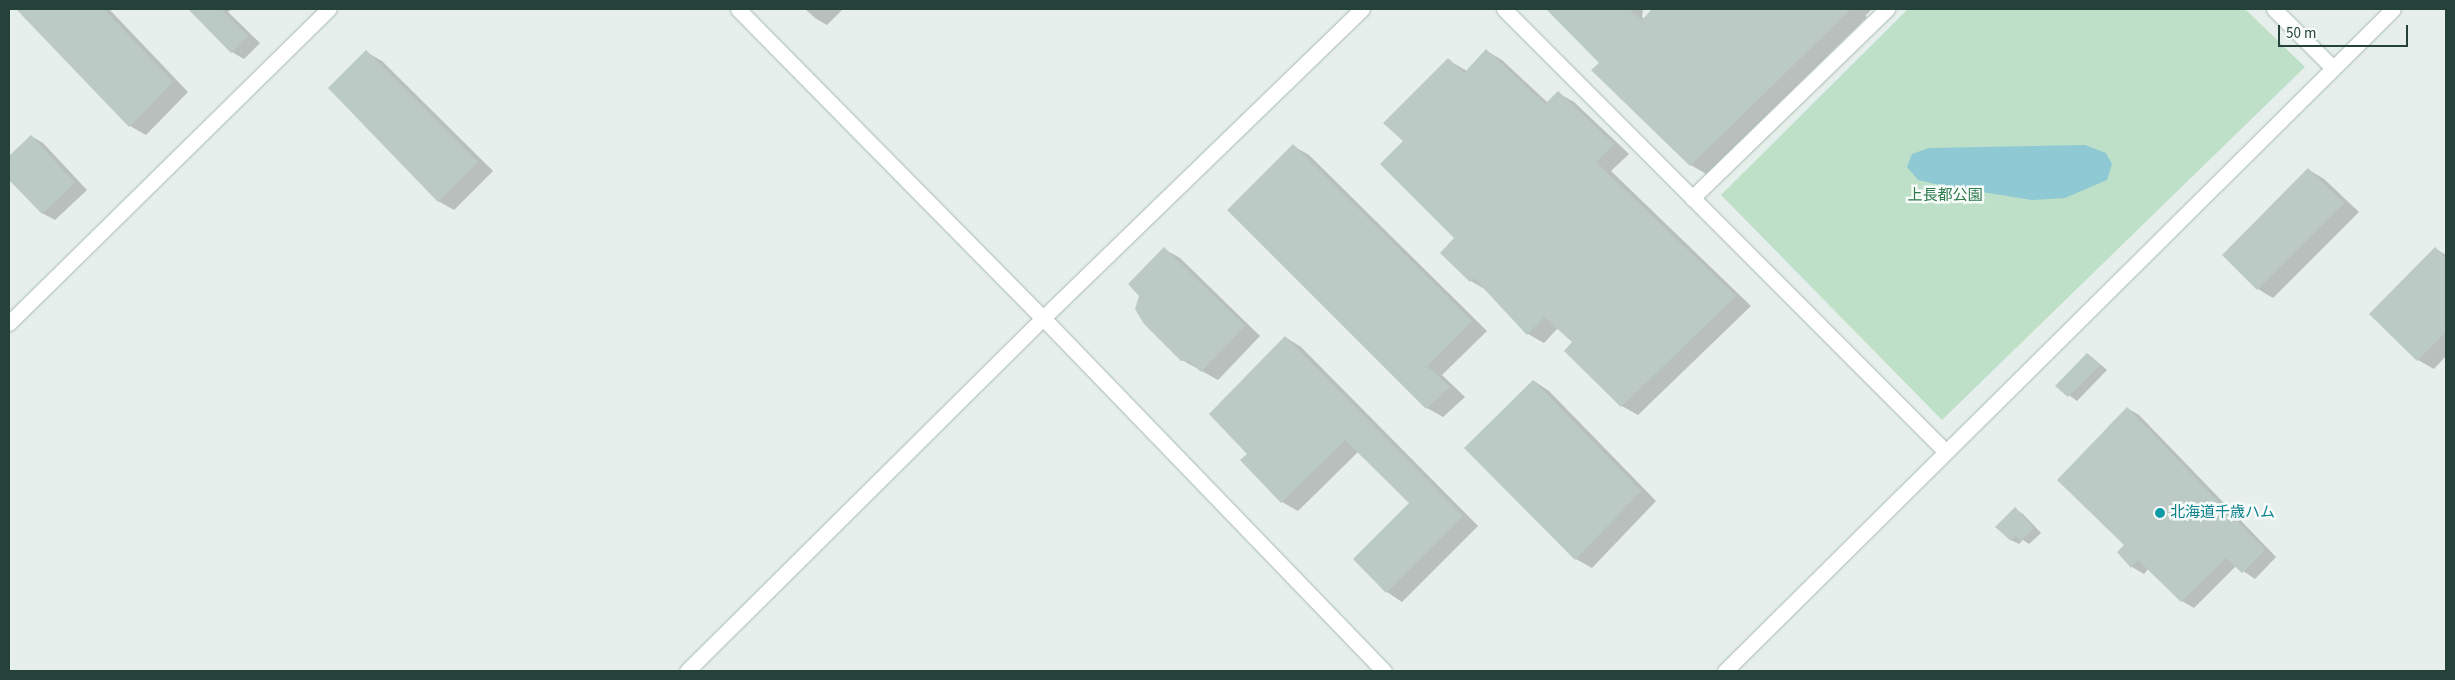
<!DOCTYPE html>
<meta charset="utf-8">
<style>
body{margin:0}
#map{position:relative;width:2455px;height:680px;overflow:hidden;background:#e6efeb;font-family:"Source Sans 3","Noto Sans JP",sans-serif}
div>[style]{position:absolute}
.green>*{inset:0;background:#bfe0c8}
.water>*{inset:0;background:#8ec9d4}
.shadow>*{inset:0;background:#0003}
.building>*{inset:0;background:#bbcac4}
.roads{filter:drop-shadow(0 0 1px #a8b8b2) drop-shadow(0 0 1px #a8b8b2)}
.minor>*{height:15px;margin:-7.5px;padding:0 7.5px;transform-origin:7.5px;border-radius:7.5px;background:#fff}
.tertiary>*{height:15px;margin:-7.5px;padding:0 7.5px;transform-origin:7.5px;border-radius:7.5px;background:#fff}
.dots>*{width:14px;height:14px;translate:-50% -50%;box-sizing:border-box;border:2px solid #f7fbf9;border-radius:50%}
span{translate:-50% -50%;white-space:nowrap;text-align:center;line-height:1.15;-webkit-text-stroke:5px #f7fbf9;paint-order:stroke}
.park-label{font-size:15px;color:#2d7a4b}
.culture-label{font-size:15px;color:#0d838f}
.left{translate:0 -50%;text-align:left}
.frame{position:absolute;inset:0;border:10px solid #24423a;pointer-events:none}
.scale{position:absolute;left:2278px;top:25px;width:130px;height:22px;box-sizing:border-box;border:2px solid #24423a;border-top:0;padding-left:6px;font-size:15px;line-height:18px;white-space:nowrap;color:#24423a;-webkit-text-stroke:4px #f7fbf9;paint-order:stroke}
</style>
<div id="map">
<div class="green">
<i style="clip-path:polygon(1908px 9px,2245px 9px,2305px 67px,1942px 420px,1721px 195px)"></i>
</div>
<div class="water">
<i style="clip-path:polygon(2085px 145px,2106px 153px,2112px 164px,2107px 180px,2065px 198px,2032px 200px,1944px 186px,1918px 180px,1907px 167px,1912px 154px,1929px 148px)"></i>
</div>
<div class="shadow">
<i style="clip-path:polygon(18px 9px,109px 9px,188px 92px,146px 135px,130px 126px)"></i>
<i style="clip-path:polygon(190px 9px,232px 9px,228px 12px,260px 43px,244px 59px,232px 52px)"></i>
<i style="clip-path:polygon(805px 9px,843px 9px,827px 25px,815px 18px)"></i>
<i style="clip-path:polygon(1547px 9px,1643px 9px,1642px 17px,1645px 19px,1654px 9px,1661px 12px,1665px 9px,1872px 9px,1865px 16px,1867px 17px,1706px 174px,1691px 165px,1601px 63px)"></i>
<i style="clip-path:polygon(1487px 51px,1502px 60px,1548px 103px,1558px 93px,1574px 102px,1629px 154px,1611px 171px,1751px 306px,1638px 415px,1622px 406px,1574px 342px,1558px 328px,1544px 343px,1528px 334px,1488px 291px,1471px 281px,1456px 238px,1405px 141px,1448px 60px,1467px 71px)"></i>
<i style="clip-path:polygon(366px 52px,382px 61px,493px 171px,454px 210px,438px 201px)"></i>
<i style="clip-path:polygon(31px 136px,43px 143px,87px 190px,55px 220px,42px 213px,9px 179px,9px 158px)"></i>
<i style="clip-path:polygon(1293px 146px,1309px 155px,1487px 331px,1442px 375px,1465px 397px,1443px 417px,1427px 408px)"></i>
<i style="clip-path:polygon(2309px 170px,2324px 179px,2359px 212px,2273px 298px,2258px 289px)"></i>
<i style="clip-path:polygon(2435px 248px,2446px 255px,2446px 356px,2434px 369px,2418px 360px)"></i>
<i style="clip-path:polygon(1164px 249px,1180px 258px,1260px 336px,1218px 380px,1182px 360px)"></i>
<i style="clip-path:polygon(1285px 337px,1301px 347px,1478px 526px,1402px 602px,1387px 592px,1411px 503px,1358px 452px,1298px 511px,1282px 502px,1249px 454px)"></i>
<i style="clip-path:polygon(2088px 354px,2107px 370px,2077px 401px,2057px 386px)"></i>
<i style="clip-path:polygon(1534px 381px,1549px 391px,1656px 501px,1592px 568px,1576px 559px)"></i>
<i style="clip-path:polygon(2127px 408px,2139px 415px,2276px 557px,2255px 579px,2236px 566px,2194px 608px,2182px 601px,2148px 569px,2144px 574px,2132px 567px,2126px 545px)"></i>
<i style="clip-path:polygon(2015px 509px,2023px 514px,2041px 533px,2029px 544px,2023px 540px,2019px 544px,2011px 540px)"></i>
</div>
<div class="building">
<i style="clip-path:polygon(16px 9px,104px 9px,173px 82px,129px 127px)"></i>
<i style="clip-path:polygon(188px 9px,221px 9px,248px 36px,231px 53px)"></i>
<i style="clip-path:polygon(1546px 9px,1629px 9px,1642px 20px,1652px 9px,1851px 9px,1690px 166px,1591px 70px,1599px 63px)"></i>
<i style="clip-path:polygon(1486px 49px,1545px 104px,1558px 91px,1614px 144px,1596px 162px,1736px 296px,1621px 407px,1564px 351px,1572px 342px,1544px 317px,1527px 335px,1474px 278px,1470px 282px,1440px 253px,1454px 238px,1380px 164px,1403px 141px,1383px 123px,1448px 58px,1464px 73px)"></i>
<i style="clip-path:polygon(366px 50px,478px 162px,438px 202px,328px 88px)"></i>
<i style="clip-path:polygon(31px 135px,75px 183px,42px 214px,9px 180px,9px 156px)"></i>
<i style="clip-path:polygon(1293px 144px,1472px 321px,1427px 366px,1450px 387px,1426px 409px,1227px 210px)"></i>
<i style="clip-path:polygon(2308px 168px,2344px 203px,2257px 290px,2222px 255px)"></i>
<i style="clip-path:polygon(1164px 247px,1245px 326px,1201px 372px,1189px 361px,1181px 361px,1144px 324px,1135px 309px,1139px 296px,1128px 284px)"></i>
<i style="clip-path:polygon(2435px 247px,2446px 258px,2446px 332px,2417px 361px,2369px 314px)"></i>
<i style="clip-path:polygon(1285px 336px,1463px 516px,1386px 593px,1353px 559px,1409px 503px,1345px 440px,1281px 503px,1240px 460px,1247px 454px,1209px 414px)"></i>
<i style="clip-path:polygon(2087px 353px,2100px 365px,2068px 397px,2055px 386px)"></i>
<i style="clip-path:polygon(1533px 380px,1641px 491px,1575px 560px,1464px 448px)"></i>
<i style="clip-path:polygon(2127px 407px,2265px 550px,2242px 573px,2226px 558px,2181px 602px,2138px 560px,2131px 568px,2117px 552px,2124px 545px,2057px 480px)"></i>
<i style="clip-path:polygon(2015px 507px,2034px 528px,2021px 541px,2015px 535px,2011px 541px,1995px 527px)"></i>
</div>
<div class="roads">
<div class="minor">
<i style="left:1504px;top:9px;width:624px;rotate:45.06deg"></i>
<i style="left:2274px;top:9px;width:83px;rotate:45deg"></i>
<i style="left:1692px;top:198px;width:272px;rotate:-44.1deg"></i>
<i style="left:9px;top:323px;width:448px;rotate:-44.5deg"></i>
<i style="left:1725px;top:671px;width:940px;rotate:-44.74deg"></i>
</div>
<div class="tertiary">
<i style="left:738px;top:9px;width:434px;rotate:45.4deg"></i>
<i style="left:1043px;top:318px;width:491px;rotate:46deg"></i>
<i style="left:687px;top:671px;width:501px;rotate:-44.76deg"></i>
<i style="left:1043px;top:318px;width:444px;rotate:-44.1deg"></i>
</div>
</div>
<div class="dots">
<i style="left:2160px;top:513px;background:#0f9aa8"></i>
</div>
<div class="park-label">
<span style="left:1945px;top:196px">上長都公園</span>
</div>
<div class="culture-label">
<span class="left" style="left:2170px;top:513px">北海道千歳ハム</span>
</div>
<div class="frame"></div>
<div class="scale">50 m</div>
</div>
